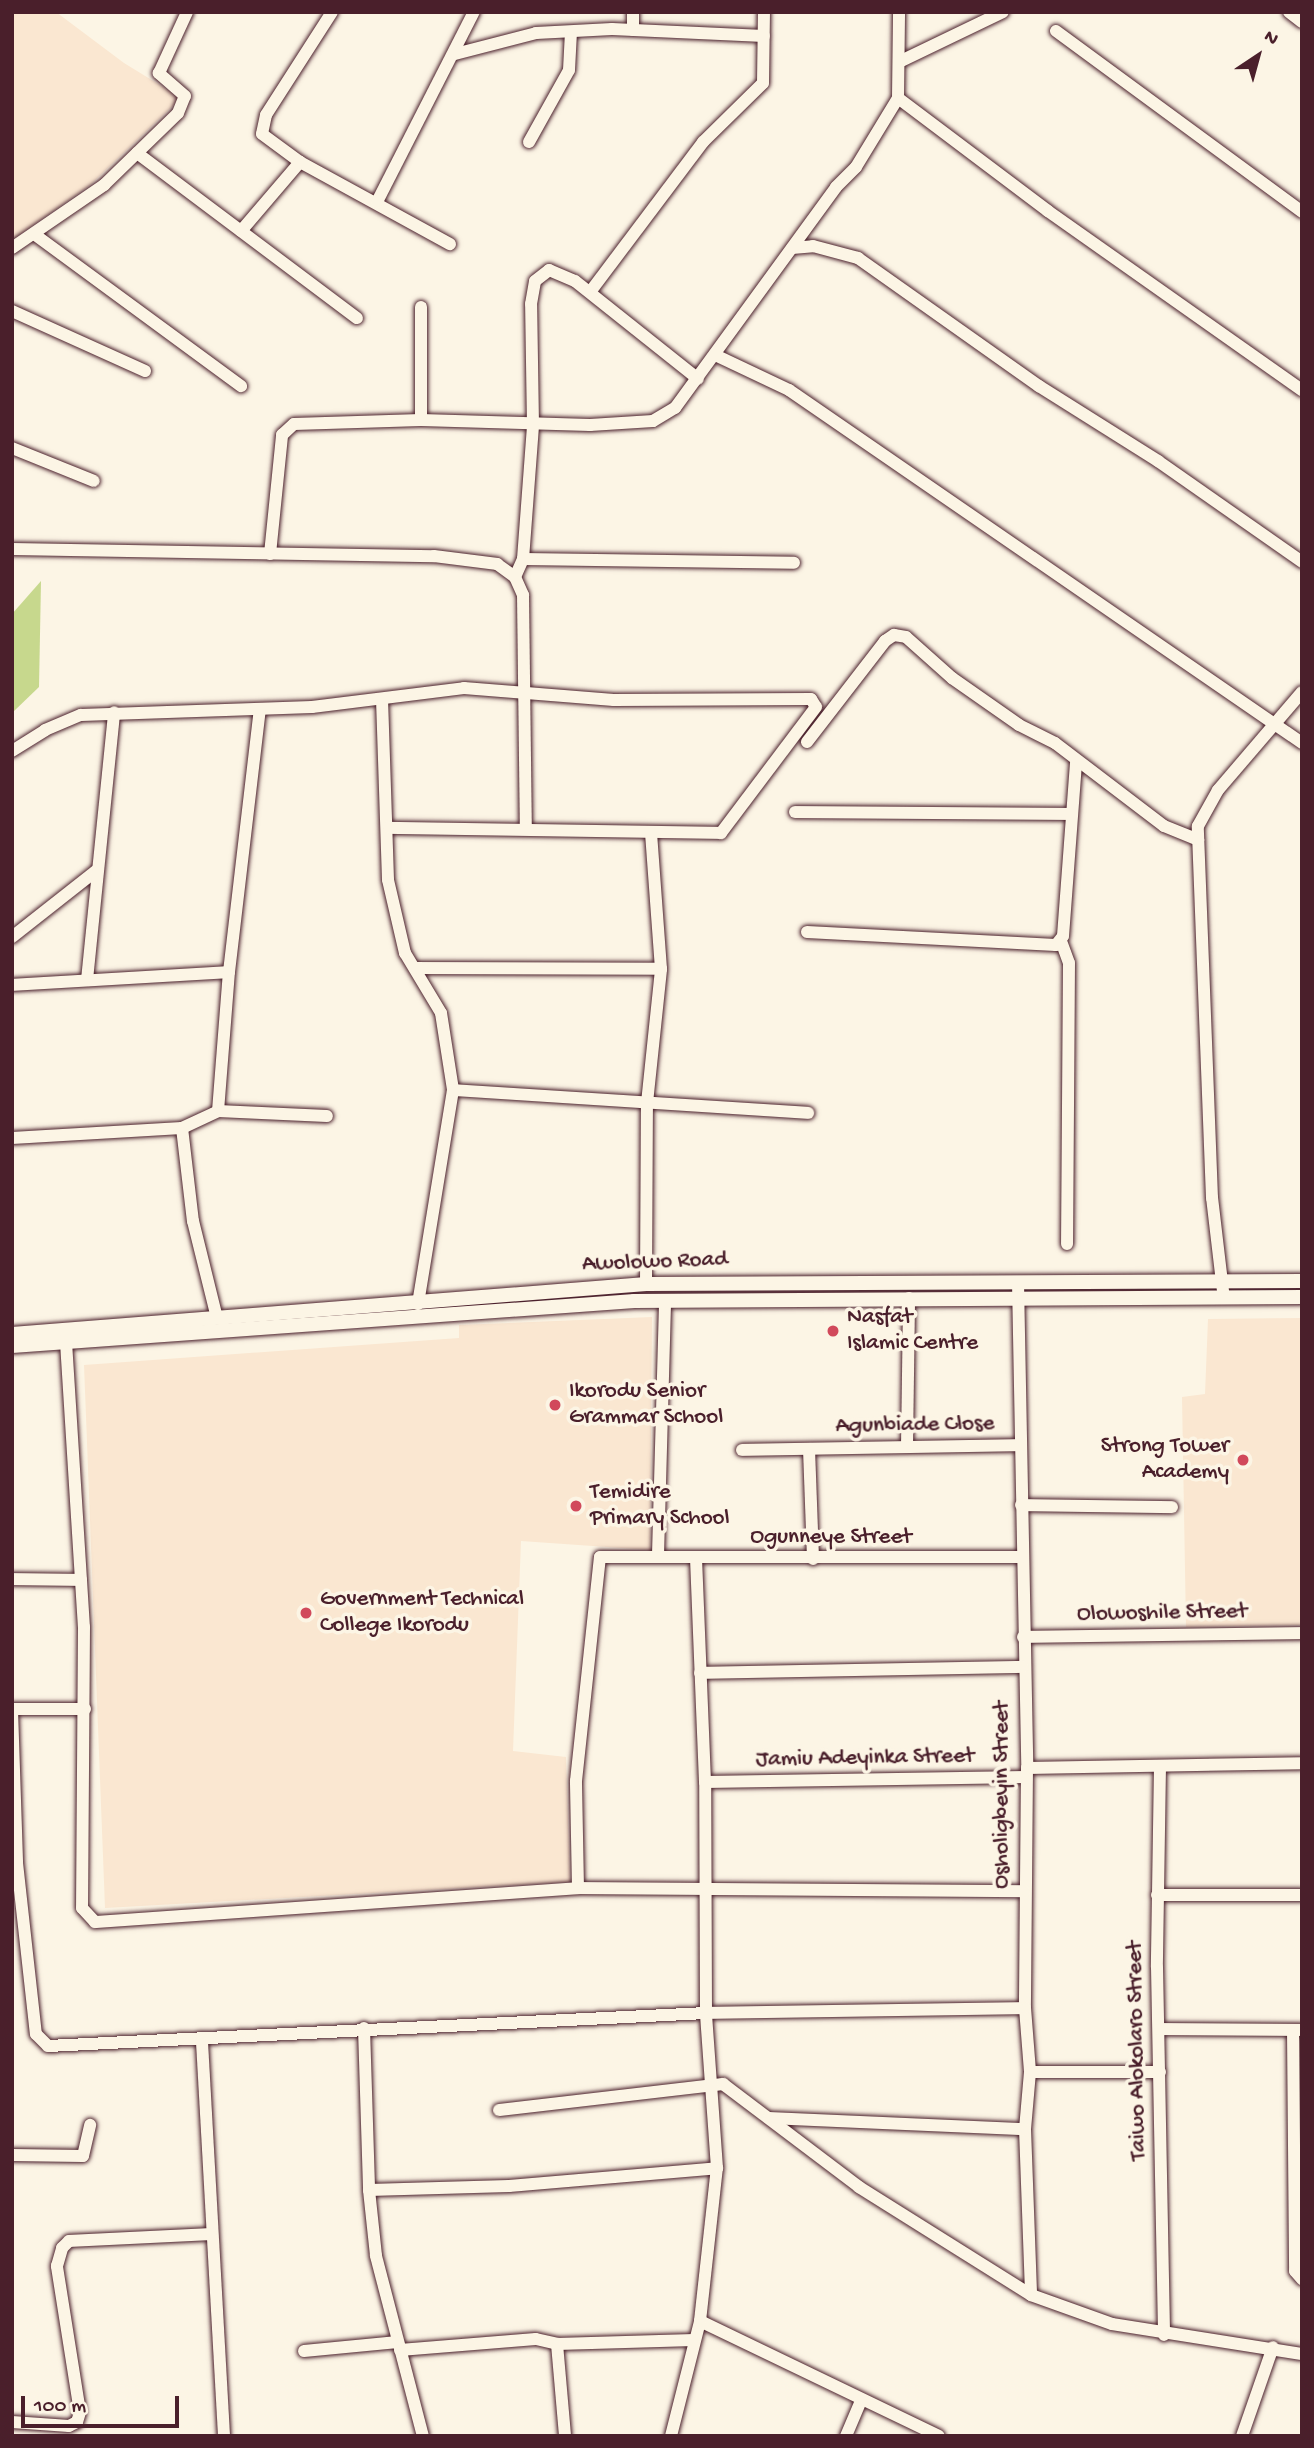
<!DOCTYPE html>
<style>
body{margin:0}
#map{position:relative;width:1314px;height:2448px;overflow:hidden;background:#fcf5e5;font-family:"Gochi Hand",sans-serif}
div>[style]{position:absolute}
.built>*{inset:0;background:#fae7d1}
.green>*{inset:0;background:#c7d88d}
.roads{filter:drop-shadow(0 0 2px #4a1f2b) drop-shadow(0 0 2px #4a1f2b)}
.minor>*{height:12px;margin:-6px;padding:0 6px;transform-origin:6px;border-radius:6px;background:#fcf5e5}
.major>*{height:14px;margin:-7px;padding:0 7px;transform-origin:7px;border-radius:7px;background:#fcf5e5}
.dots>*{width:19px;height:19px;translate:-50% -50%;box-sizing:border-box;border:4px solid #fcf5e5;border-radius:50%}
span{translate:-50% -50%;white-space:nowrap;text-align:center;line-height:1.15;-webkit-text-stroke:7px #fcf5e5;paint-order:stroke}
.street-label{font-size:23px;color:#4a1f2b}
.poi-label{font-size:23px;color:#4a1f2b}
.left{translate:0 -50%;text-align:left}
.right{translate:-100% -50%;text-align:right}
.frame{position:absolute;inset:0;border:14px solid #4a1f2b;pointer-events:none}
.north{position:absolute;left:1223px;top:21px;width:70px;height:70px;-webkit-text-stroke:5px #fcf5e5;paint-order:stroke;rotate:36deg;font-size:19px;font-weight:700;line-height:28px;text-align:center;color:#4a1f2b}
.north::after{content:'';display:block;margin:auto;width:24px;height:32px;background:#4a1f2b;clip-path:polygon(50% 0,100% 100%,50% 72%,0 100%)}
.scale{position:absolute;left:21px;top:2396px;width:158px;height:32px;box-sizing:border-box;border:4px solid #4a1f2b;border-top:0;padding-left:9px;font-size:21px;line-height:24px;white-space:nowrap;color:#4a1f2b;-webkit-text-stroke:5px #fcf5e5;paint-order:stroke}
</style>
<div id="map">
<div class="built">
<i style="clip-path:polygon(12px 12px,56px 12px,124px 63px,181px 98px,90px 185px,12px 240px)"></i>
<i style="clip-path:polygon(652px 1317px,650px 1550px,521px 1541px,513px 1751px,566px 1757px,570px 1882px,105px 1908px,84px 1365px,459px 1338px,459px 1325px)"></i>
<i style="clip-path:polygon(1302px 1318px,1302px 1625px,1186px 1627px,1182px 1397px,1205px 1394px,1208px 1319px)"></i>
</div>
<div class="green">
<i style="clip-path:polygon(41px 581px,39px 687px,12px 713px,12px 614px)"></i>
</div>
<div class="roads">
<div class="minor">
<i style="left:332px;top:12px;width:122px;rotate:122.7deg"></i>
<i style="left:266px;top:115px;width:19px;rotate:102deg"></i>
<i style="left:262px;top:134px;width:47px;rotate:36.4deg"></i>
<i style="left:300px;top:162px;width:171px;rotate:28.7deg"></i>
<i style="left:1289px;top:12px;width:16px;rotate:38deg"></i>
<i style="left:633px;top:30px;width:18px;rotate:-90deg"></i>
<i style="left:1056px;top:31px;width:305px;rotate:36.3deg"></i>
<i style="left:455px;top:54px;width:84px;rotate:-14.5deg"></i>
<i style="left:536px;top:33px;width:76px;rotate:-3deg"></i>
<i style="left:612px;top:29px;width:152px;rotate:2.6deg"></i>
<i style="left:901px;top:61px;width:113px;rotate:-25.7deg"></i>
<i style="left:898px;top:98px;width:188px;rotate:37deg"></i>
<i style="left:1048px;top:211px;width:311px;rotate:35.2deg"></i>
<i style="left:529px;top:142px;width:82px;rotate:-60.9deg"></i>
<i style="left:569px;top:70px;width:37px;rotate:-87deg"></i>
<i style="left:137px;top:153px;width:275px;rotate:36.9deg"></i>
<i style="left:377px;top:202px;width:213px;rotate:-63deg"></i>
<i style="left:241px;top:231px;width:91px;rotate:-49.5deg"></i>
<i style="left:34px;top:234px;width:257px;rotate:36.3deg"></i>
<i style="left:12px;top:248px;width:112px;rotate:-34.4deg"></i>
<i style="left:104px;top:185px;width:103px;rotate:-44.2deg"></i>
<i style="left:178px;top:113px;width:18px;rotate:-68deg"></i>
<i style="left:185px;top:96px;width:35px;rotate:-139deg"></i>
<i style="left:159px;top:73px;width:67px;rotate:-65.3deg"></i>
<i style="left:792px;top:248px;width:21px;rotate:-5deg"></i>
<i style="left:813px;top:246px;width:47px;rotate:14.9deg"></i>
<i style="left:858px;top:258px;width:222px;rotate:35.3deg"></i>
<i style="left:1039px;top:386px;width:141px;rotate:32.2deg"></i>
<i style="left:1158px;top:461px;width:176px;rotate:35deg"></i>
<i style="left:590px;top:292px;width:188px;rotate:-53deg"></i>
<i style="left:703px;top:142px;width:84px;rotate:-44.5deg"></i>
<i style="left:763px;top:83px;width:71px;rotate:-89.2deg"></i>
<i style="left:12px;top:311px;width:146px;rotate:24.3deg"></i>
<i style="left:715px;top:355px;width:82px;rotate:25.3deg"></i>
<i style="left:789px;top:390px;width:623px;rotate:34.53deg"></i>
<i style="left:421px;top:420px;width:113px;rotate:-90deg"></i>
<i style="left:12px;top:448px;width:88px;rotate:21.9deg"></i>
<i style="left:12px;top:549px;width:422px;rotate:1deg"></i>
<i style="left:434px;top:556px;width:64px;rotate:7.2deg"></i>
<i style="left:497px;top:564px;width:22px;rotate:36deg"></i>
<i style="left:515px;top:577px;width:20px;rotate:66deg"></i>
<i style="left:523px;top:595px;width:234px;rotate:89.3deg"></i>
<i style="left:270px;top:554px;width:120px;rotate:-84.2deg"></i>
<i style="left:282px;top:435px;width:16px;rotate:-43deg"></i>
<i style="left:294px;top:424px;width:127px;rotate:-1.8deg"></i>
<i style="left:421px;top:420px;width:169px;rotate:1.7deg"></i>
<i style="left:590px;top:425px;width:63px;rotate:-3.6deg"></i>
<i style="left:653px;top:421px;width:26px;rotate:-31deg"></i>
<i style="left:675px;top:408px;width:273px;rotate:-53.9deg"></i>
<i style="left:836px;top:187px;width:28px;rotate:-45deg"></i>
<i style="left:856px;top:167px;width:81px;rotate:-58.7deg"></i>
<i style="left:898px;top:98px;width:86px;rotate:-89.3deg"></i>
<i style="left:523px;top:559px;width:271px;rotate:0.8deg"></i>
<i style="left:515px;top:577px;width:20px;rotate:-66deg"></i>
<i style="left:523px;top:559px;width:134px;rotate:-85.7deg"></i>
<i style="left:533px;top:425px;width:121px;rotate:-90.9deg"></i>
<i style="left:531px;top:304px;width:23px;rotate:-80deg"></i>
<i style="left:535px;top:281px;width:18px;rotate:-38deg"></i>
<i style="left:549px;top:270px;width:28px;rotate:23deg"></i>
<i style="left:575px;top:281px;width:157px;rotate:38.5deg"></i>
<i style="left:382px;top:699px;width:181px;rotate:88.1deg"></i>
<i style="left:388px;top:880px;width:75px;rotate:76.9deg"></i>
<i style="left:405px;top:953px;width:70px;rotate:59deg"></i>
<i style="left:441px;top:1013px;width:78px;rotate:81.1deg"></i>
<i style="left:453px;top:1090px;width:217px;rotate:99.3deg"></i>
<i style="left:807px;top:742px;width:128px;rotate:-52.3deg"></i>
<i style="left:885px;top:641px;width:11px;rotate:-34deg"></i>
<i style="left:894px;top:635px;width:12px;rotate:9deg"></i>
<i style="left:906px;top:637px;width:62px;rotate:41.7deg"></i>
<i style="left:952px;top:678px;width:82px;rotate:35deg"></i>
<i style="left:1019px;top:725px;width:40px;rotate:26.6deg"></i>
<i style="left:1055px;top:743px;width:137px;rotate:37.3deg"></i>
<i style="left:1164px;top:826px;width:37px;rotate:22deg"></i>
<i style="left:12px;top:751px;width:39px;rotate:-32deg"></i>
<i style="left:45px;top:730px;width:39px;rotate:-23deg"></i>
<i style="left:81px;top:715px;width:231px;rotate:-2deg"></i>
<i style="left:312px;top:707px;width:153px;rotate:-7.1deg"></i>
<i style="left:464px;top:688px;width:150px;rotate:4.6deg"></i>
<i style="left:614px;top:700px;width:197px;rotate:-0.3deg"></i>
<i style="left:811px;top:699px;width:9px;rotate:58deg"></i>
<i style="left:816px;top:707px;width:158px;rotate:127deg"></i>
<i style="left:721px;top:833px;width:332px;rotate:-179.1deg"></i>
<i style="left:795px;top:812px;width:275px;rotate:0.4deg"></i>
<i style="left:807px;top:932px;width:249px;rotate:3deg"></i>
<i style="left:1056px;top:945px;width:11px;rotate:-52deg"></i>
<i style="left:1063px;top:936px;width:174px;rotate:-85.7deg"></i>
<i style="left:12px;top:937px;width:108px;rotate:-38.2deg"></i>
<i style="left:1061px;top:941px;width:23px;rotate:70deg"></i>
<i style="left:1069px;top:963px;width:281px;rotate:90.4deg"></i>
<i style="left:417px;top:968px;width:244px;rotate:0.2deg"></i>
<i style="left:87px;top:980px;width:269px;rotate:-84.2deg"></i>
<i style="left:12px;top:985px;width:217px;rotate:-3.4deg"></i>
<i style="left:453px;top:1090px;width:356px;rotate:3.7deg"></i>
<i style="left:218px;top:1111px;width:139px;rotate:-85.5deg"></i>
<i style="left:229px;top:972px;width:264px;rotate:-83.3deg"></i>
<i style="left:182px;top:1128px;width:94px;rotate:83.3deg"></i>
<i style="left:193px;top:1221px;width:100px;rotate:76.1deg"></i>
<i style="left:12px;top:1138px;width:170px;rotate:-3.4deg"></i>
<i style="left:182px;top:1128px;width:40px;rotate:-25deg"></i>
<i style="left:218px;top:1111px;width:109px;rotate:2.6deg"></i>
<i style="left:1018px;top:1282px;width:486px;rotate:88.9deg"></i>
<i style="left:1027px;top:1768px;width:240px;rotate:90.5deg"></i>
<i style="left:1025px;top:2008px;width:64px;rotate:85.5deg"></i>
<i style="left:1030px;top:2072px;width:57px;rotate:95deg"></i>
<i style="left:1025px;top:2129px;width:166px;rotate:87.9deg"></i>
<i style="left:646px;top:1284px;width:181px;rotate:-89.7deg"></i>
<i style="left:647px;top:1103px;width:135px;rotate:-84deg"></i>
<i style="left:661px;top:969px;width:135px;rotate:-94.2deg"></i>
<i style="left:1223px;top:1291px;width:94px;rotate:-96.7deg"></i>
<i style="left:1212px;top:1198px;width:372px;rotate:-92.2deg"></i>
<i style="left:1198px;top:826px;width:41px;rotate:-60.9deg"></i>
<i style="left:1218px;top:790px;width:129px;rotate:-49.4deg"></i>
<i style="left:66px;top:1342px;width:286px;rotate:86.4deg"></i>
<i style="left:84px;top:1627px;width:281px;rotate:90.4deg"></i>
<i style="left:82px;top:1908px;width:19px;rotate:47deg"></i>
<i style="left:95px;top:1922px;width:484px;rotate:-4deg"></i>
<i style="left:578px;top:1888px;width:446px;rotate:0.4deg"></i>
<i style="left:907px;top:1446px;width:148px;rotate:-89.2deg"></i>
<i style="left:809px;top:1449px;width:110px;rotate:87.9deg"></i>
<i style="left:742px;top:1450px;width:279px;rotate:-1deg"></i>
<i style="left:1021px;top:1505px;width:151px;rotate:0.8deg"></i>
<i style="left:658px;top:1555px;width:255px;rotate:-88.4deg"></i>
<i style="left:12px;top:1579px;width:69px;rotate:0.8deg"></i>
<i style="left:1023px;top:1637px;width:279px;rotate:-0.8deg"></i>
<i style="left:700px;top:1673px;width:323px;rotate:-1.1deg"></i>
<i style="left:12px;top:1709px;width:73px"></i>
<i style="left:12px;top:1710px;width:153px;rotate:88.1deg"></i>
<i style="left:17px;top:1863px;width:172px;rotate:83.7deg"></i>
<i style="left:36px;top:2034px;width:17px;rotate:45deg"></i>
<i style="left:48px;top:2046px;width:659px;rotate:-2.87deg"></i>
<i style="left:706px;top:2013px;width:319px;rotate:-0.9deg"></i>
<i style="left:1160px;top:1766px;width:201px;rotate:90.9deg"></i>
<i style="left:1157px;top:1967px;width:368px;rotate:88.9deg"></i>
<i style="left:1027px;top:1768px;width:275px;rotate:-1deg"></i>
<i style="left:705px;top:1782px;width:320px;rotate:-0.9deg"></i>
<i style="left:578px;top:1888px;width:107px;rotate:-91.1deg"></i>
<i style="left:576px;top:1781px;width:225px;rotate:-83.9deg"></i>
<i style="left:600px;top:1557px;width:421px"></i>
<i style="left:1157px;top:1895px;width:145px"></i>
<i style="left:364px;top:2028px;width:162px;rotate:88.2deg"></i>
<i style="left:369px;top:2190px;width:66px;rotate:83.9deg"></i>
<i style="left:376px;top:2256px;width:186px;rotate:75.4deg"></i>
<i style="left:1160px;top:2029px;width:142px;rotate:0.4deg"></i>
<i style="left:1293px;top:2030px;width:241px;rotate:89.5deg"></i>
<i style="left:1295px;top:2271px;width:11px;rotate:49deg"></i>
<i style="left:202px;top:2042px;width:395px;rotate:86.8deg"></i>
<i style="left:1030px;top:2072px;width:130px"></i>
<i style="left:499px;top:2110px;width:226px;rotate:-6.6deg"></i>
<i style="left:723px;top:2084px;width:171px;rotate:37.1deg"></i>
<i style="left:859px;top:2187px;width:203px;rotate:32.1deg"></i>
<i style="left:1031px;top:2295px;width:86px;rotate:19.7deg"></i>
<i style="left:1112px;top:2324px;width:192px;rotate:9deg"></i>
<i style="left:769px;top:2118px;width:256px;rotate:2.5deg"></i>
<i style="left:12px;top:2155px;width:71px;rotate:0.8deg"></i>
<i style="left:83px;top:2156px;width:32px;rotate:-77deg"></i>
<i style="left:369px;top:2190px;width:140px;rotate:-1.6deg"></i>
<i style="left:509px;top:2186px;width:209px;rotate:-4.9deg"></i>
<i style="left:700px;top:2321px;width:265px;rotate:25.7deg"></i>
<i style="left:557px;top:2344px;width:92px;rotate:85deg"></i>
<i style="left:400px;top:2350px;width:136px;rotate:-4.6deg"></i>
<i style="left:536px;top:2339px;width:22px;rotate:13deg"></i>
<i style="left:557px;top:2344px;width:137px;rotate:-1.7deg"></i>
<i style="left:304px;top:2351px;width:94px;rotate:-5.5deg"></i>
<i style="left:12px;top:2422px;width:57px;rotate:4deg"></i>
<i style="left:69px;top:2426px;width:9px;rotate:-27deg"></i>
<i style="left:77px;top:2422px;width:10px;rotate:-73deg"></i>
<i style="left:80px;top:2412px;width:148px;rotate:-99deg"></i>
<i style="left:57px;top:2266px;width:19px;rotate:-74deg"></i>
<i style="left:62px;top:2248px;width:10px;rotate:-45deg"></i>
<i style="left:69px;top:2241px;width:142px;rotate:-2.8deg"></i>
<i style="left:671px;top:2436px;width:119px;rotate:-75.8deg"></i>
<i style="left:700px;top:2321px;width:154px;rotate:-83.7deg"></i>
<i style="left:717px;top:2168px;width:155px;rotate:-94.1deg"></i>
<i style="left:706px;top:2013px;width:231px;rotate:-90.2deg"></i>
<i style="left:705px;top:1782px;width:222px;rotate:-92.3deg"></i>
<i style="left:846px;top:2436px;width:38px;rotate:-67deg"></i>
<i style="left:1242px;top:2436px;width:94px;rotate:-70.8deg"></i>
</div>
<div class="major">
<i style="left:12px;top:1334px;width:636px;rotate:-4.51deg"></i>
<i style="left:646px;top:1284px;width:656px;rotate:-0.26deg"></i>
<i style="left:12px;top:1346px;width:624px;rotate:-4.14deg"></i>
<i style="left:634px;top:1301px;width:668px;rotate:-0.34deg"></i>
</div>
</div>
<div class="dots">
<i style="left:833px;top:1331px;background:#d1495b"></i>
<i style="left:555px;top:1405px;background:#d1495b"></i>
<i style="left:1243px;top:1460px;background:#d1495b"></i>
<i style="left:576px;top:1506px;background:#d1495b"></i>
<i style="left:306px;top:1613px;background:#d1495b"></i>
</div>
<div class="street-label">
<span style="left:655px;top:1263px;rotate:-2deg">Awolowo Road</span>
<span style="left:915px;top:1426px;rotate:-1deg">Agunbiade Close</span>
<span style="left:831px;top:1538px">Ogunneye Street</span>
<span style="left:1162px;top:1614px;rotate:-1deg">Olowoshile Street</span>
<span style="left:865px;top:1759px;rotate:-1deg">Jamiu Adeyinka Street</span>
<span style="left:1003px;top:1795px;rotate:-90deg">Osholigbeyin Street</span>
<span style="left:1138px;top:2051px;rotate:-91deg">Taiwo Alokolaro Street</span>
</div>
<div class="poi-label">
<span class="left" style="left:847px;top:1331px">Nasfat<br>Islamic Centre</span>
<span class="left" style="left:569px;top:1405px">Ikorodu Senior<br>Grammar School</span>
<span class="right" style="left:1229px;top:1460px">Strong Tower<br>Academy</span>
<span class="left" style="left:590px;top:1506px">Temidire<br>Primary School</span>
<span class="left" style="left:320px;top:1613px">Government Technical<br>College Ikorodu</span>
</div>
<div class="frame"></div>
<div class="north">N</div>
<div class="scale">100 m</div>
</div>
